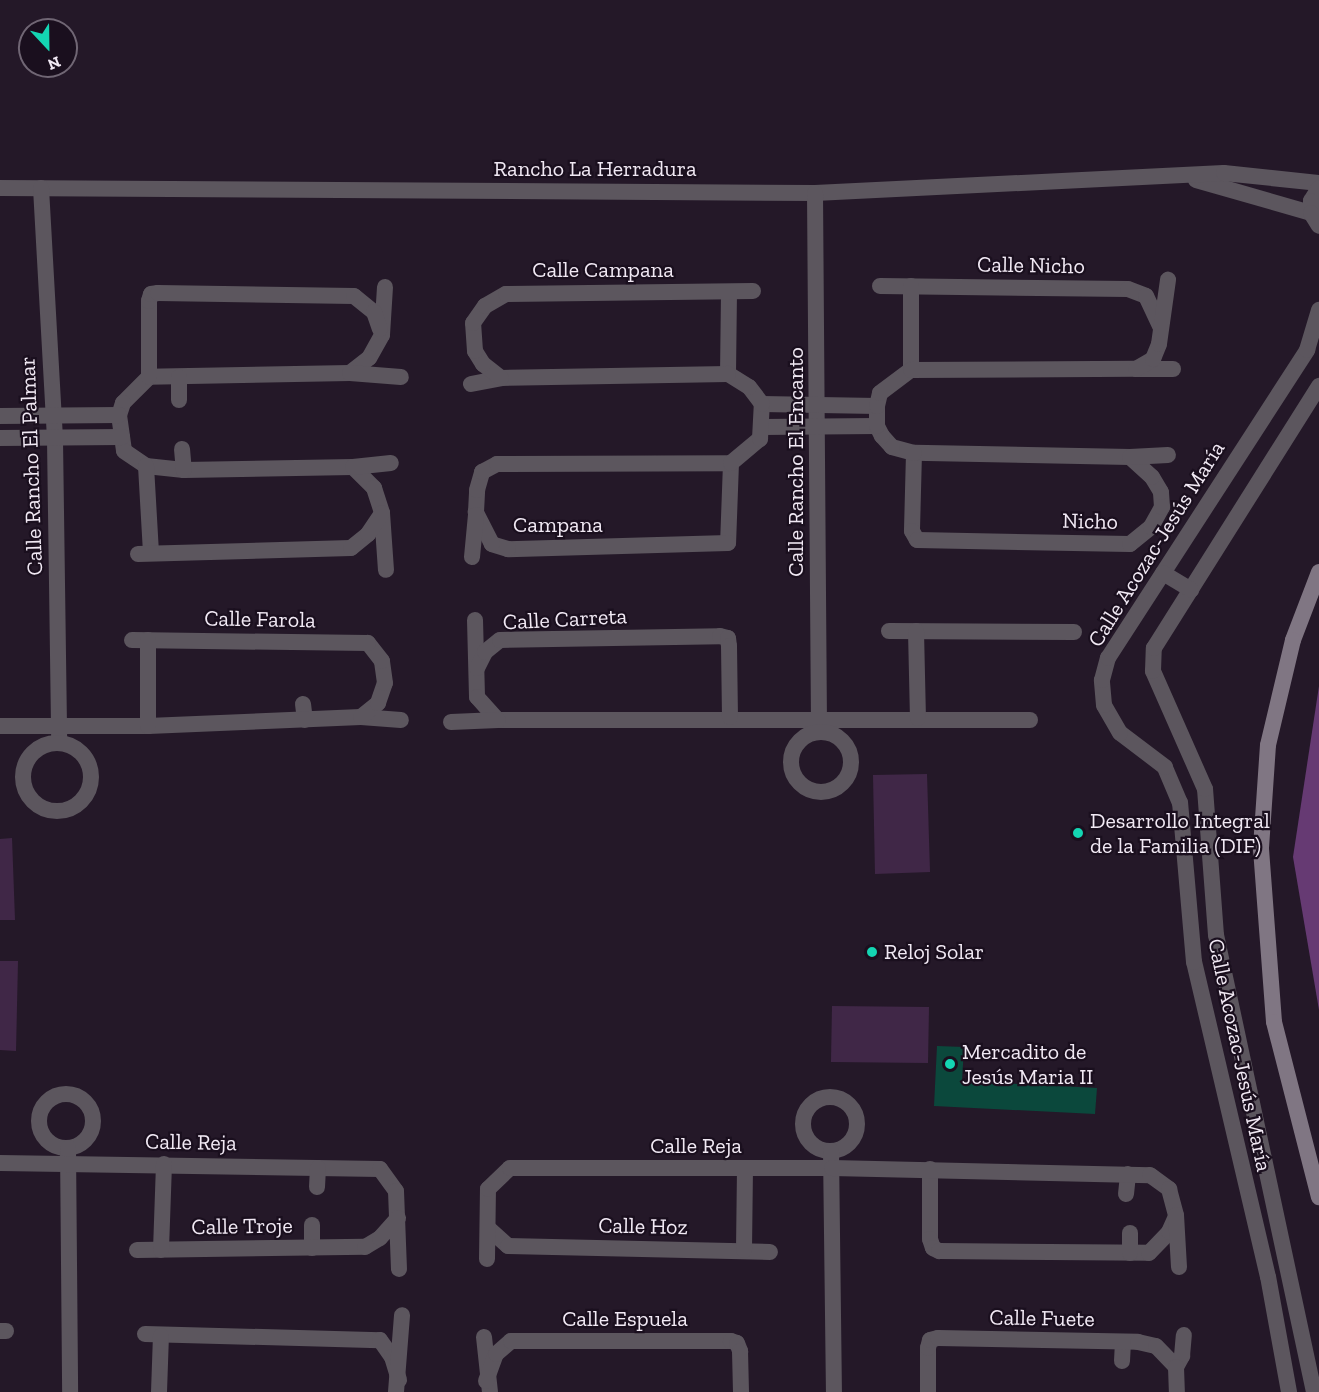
<!DOCTYPE html>
<meta charset="utf-8">
<style>
body{margin:0}
#map{position:relative;width:1319px;height:1392px;overflow:hidden;background:#241828;font-family:"Zilla Slab",serif}
div>[style]{position:absolute}
.green>*{inset:0;background:#402747}
.forest>*{inset:0;background:#663a73}
.building>*{inset:0;background:#0b483c}
.minor>*{height:16px;margin:-8px;padding:0 8px;transform-origin:8px;border-radius:8px;background:#5c565e}
.minor>.ring{margin:-8px;padding:0;box-sizing:content-box;background:none;border:16px solid #5c565e;border-radius:50%}
.tertiary>*{height:16px;margin:-8px;padding:0 8px;transform-origin:8px;border-radius:8px;background:#5c565e}
.secondary>*{height:16px;margin:-8px;padding:0 8px;transform-origin:8px;border-radius:8px;background:#807683}
.dots>*{width:16px;height:16px;translate:-50% -50%;box-sizing:border-box;border:3px solid #1a0f1e;border-radius:50%}
span{translate:-50% -50%;white-space:nowrap;text-align:center;line-height:1.15;-webkit-text-stroke:4.5px #1a0f1e;paint-order:stroke}
.street-label{font-size:22px;color:#f1e9f4}
.poi-label{font-size:22px;color:#f1e9f4}
.left{translate:0 -50%;text-align:left}
.north{position:absolute;left:18px;top:18px;width:60px;height:60px;box-sizing:border-box;background:#1a0f1e;border:2px solid #706674;border-radius:50%;rotate:158deg;font-size:16px;font-weight:700;line-height:24px;text-align:center;color:#f1e9f4}
.north::after{content:'';display:block;margin:auto;width:21px;height:27px;background:#14d5b3;clip-path:polygon(50% 0,100% 100%,50% 72%,0 100%)}
</style>
<div id="map">
<div class="green">
<i style="clip-path:polygon(927px 774px,930px 872px,875px 874px,873px 775px)"></i>
<i style="clip-path:polygon(12px 838px,15px 920px,0 920px,0 839px)"></i>
<i style="clip-path:polygon(0 961px,18px 961px,16px 1051px,0 1050px)"></i>
<i style="clip-path:polygon(832px 1006px,929px 1007px,928px 1063px,831px 1062px)"></i>
</div>
<div class="forest">
<i style="clip-path:polygon(1319px 686px,1319px 1010px,1293px 857px)"></i>
</div>
<div class="building">
<i style="clip-path:polygon(937px 1046px,964px 1047px,962px 1081px,1097px 1088px,1095px 1114px,934px 1106px)"></i>
</div>
<div class="minor">
<i style="left:1196px;top:180px;width:120px;rotate:16deg"></i>
<i style="left:0;top:188px;width:815px;rotate:0.35deg"></i>
<i style="left:815px;top:193px;width:409px;rotate:-2.8deg"></i>
<i style="left:1224px;top:173px;width:96px;rotate:6deg"></i>
<i style="left:41px;top:188px;width:252px;rotate:86.8deg"></i>
<i style="left:55px;top:440px;width:303px;rotate:89.2deg"></i>
<i style="left:1319px;top:188px;width:15px;rotate:122deg"></i>
<i style="left:1311px;top:201px;width:12px;rotate:90deg"></i>
<i style="left:1311px;top:213px;width:15px;rotate:58deg"></i>
<i style="left:815px;top:193px;width:538px;rotate:89.57deg"></i>
<i style="left:880px;top:286px;width:248px;rotate:0.7deg"></i>
<i style="left:1128px;top:289px;width:19px;rotate:21deg"></i>
<i style="left:1146px;top:296px;width:33px;rotate:65deg"></i>
<i style="left:385px;top:287px;width:48px;rotate:93.6deg"></i>
<i style="left:382px;top:335px;width:26px;rotate:119deg"></i>
<i style="left:369px;top:358px;width:24px;rotate:142deg"></i>
<i style="left:350px;top:373px;width:201px;rotate:178.9deg"></i>
<i style="left:149px;top:377px;width:37px;rotate:135deg"></i>
<i style="left:123px;top:403px;width:13px;rotate:108deg"></i>
<i style="left:119px;top:415px;width:36px;rotate:82deg"></i>
<i style="left:124px;top:451px;width:27px;rotate:34deg"></i>
<i style="left:146px;top:466px;width:38px;rotate:6deg"></i>
<i style="left:184px;top:470px;width:169px;rotate:-1deg"></i>
<i style="left:353px;top:467px;width:30px;rotate:45deg"></i>
<i style="left:374px;top:488px;width:26px;rotate:72deg"></i>
<i style="left:382px;top:513px;width:57px;rotate:86deg"></i>
<i style="left:1137px;top:369px;width:36px"></i>
<i style="left:911px;top:370px;width:84px;rotate:-90deg"></i>
<i style="left:350px;top:373px;width:51px;rotate:4.5deg"></i>
<i style="left:728px;top:374px;width:82px;rotate:-89.3deg"></i>
<i style="left:149px;top:377px;width:76px;rotate:-90deg"></i>
<i style="left:149px;top:301px;width:7px;rotate:-74deg"></i>
<i style="left:151px;top:294px;width:7px;rotate:-8deg"></i>
<i style="left:158px;top:293px;width:196px;rotate:0.9deg"></i>
<i style="left:354px;top:296px;width:26px;rotate:39deg"></i>
<i style="left:374px;top:312px;width:18px;rotate:71deg"></i>
<i style="left:179px;top:377px;width:23px;rotate:90deg"></i>
<i style="left:471px;top:384px;width:31px;rotate:-11deg"></i>
<i style="left:762px;top:404px;width:115px;rotate:1deg"></i>
<i style="left:0;top:416px;width:119px;rotate:-0.5deg"></i>
<i style="left:763px;top:427px;width:114px;rotate:-0.5deg"></i>
<i style="left:0;top:438px;width:122px;rotate:-0.5deg"></i>
<i style="left:182px;top:449px;width:21px;rotate:85deg"></i>
<i style="left:914px;top:453px;width:78px;rotate:91.5deg"></i>
<i style="left:912px;top:531px;width:10px;rotate:61deg"></i>
<i style="left:917px;top:540px;width:213px;rotate:1.1deg"></i>
<i style="left:1130px;top:544px;width:27px;rotate:-39deg"></i>
<i style="left:1151px;top:527px;width:23px;rotate:-61deg"></i>
<i style="left:1162px;top:507px;width:15px;rotate:-94deg"></i>
<i style="left:1161px;top:492px;width:17px;rotate:-121deg"></i>
<i style="left:1152px;top:477px;width:30px;rotate:-138deg"></i>
<i style="left:1130px;top:457px;width:216px;rotate:-178.9deg"></i>
<i style="left:914px;top:453px;width:23px;rotate:-165deg"></i>
<i style="left:892px;top:447px;width:15px;rotate:-132deg"></i>
<i style="left:882px;top:436px;width:11px;rotate:-117deg"></i>
<i style="left:877px;top:426px;width:20px;rotate:-90deg"></i>
<i style="left:877px;top:406px;width:13px;rotate:-77deg"></i>
<i style="left:880px;top:393px;width:39px;rotate:-37deg"></i>
<i style="left:911px;top:370px;width:225px;rotate:-0.3deg"></i>
<i style="left:1136px;top:369px;width:20px;rotate:-30deg"></i>
<i style="left:1153px;top:359px;width:16px;rotate:-68deg"></i>
<i style="left:1159px;top:344px;width:65px;rotate:-82deg"></i>
<i style="left:1130px;top:457px;width:38px;rotate:-3deg"></i>
<i style="left:731px;top:463px;width:80px;rotate:92.1deg"></i>
<i style="left:728px;top:543px;width:220px;rotate:178.4deg"></i>
<i style="left:508px;top:549px;width:17px;rotate:-163deg"></i>
<i style="left:492px;top:544px;width:36px;rotate:-117deg"></i>
<i style="left:476px;top:512px;width:22px;rotate:-87deg"></i>
<i style="left:477px;top:490px;width:19px;rotate:-74deg"></i>
<i style="left:482px;top:472px;width:17px;rotate:-28deg"></i>
<i style="left:497px;top:464px;width:234px;rotate:-0.2deg"></i>
<i style="left:731px;top:463px;width:38px;rotate:-40deg"></i>
<i style="left:760px;top:439px;width:35px;rotate:-87deg"></i>
<i style="left:762px;top:404px;width:21px;rotate:-127deg"></i>
<i style="left:749px;top:387px;width:25px;rotate:-148deg"></i>
<i style="left:728px;top:374px;width:227px;rotate:179deg"></i>
<i style="left:501px;top:378px;width:23px;rotate:-142deg"></i>
<i style="left:483px;top:364px;width:15px;rotate:-122deg"></i>
<i style="left:475px;top:351px;width:28px;rotate:-94deg"></i>
<i style="left:473px;top:323px;width:21px;rotate:-55deg"></i>
<i style="left:485px;top:306px;width:24px;rotate:-30deg"></i>
<i style="left:506px;top:294px;width:247px;rotate:-0.7deg"></i>
<i style="left:146px;top:466px;width:87px;rotate:86.7deg"></i>
<i style="left:353px;top:467px;width:38px;rotate:-6deg"></i>
<i style="left:138px;top:554px;width:213px;rotate:-1.6deg"></i>
<i style="left:351px;top:548px;width:22px;rotate:-39deg"></i>
<i style="left:368px;top:534px;width:25px;rotate:-56deg"></i>
<i style="left:472px;top:557px;width:42px;rotate:-84.6deg"></i>
<i style="left:475px;top:620px;width:77px;rotate:88.5deg"></i>
<i style="left:477px;top:697px;width:31px;rotate:48deg"></i>
<i style="left:498px;top:720px;width:532px"></i>
<i style="left:889px;top:631px;width:185px;rotate:0.3deg"></i>
<i style="left:916px;top:631px;width:87px;rotate:88.7deg"></i>
<i style="left:477px;top:668px;width:18px;rotate:-63deg"></i>
<i style="left:485px;top:652px;width:19px;rotate:-39deg"></i>
<i style="left:500px;top:640px;width:220px;rotate:-1deg"></i>
<i style="left:720px;top:636px;width:8px;rotate:14deg"></i>
<i style="left:728px;top:638px;width:8px;rotate:83deg"></i>
<i style="left:729px;top:646px;width:71px;rotate:89.2deg"></i>
<i style="left:303px;top:704px;width:16px;rotate:83deg"></i>
<i style="left:361px;top:717px;width:40px;rotate:4.3deg"></i>
<i style="left:451px;top:722px;width:47px;rotate:-2.4deg"></i>
<i style="left:0;top:726px;width:148px"></i>
<i style="left:148px;top:726px;width:213px;rotate:-2.4deg"></i>
<i style="left:361px;top:717px;width:22px;rotate:-39deg"></i>
<i style="left:378px;top:703px;width:21px;rotate:-71deg"></i>
<i style="left:385px;top:683px;width:22px;rotate:-98deg"></i>
<i style="left:382px;top:661px;width:23px;rotate:-128deg"></i>
<i style="left:368px;top:643px;width:236px;rotate:-179.3deg"></i>
<i style="left:148px;top:726px;width:86px;rotate:-90deg"></i>
<i class="ring" style="left:791px;top:732px;width:44px;height:44px"></i>
<i class="ring" style="left:23px;top:743px;width:52px;height:52px"></i>
<i class="ring" style="left:39px;top:1094px;width:38px;height:38px"></i>
<i class="ring" style="left:803px;top:1097px;width:38px;height:38px"></i>
<i style="left:68px;top:1148px;width:244px;rotate:89.5deg"></i>
<i style="left:831px;top:1151px;width:241px;rotate:89.3deg"></i>
<i style="left:0;top:1163px;width:380px;rotate:0.9deg"></i>
<i style="left:380px;top:1169px;width:27px;rotate:54deg"></i>
<i style="left:396px;top:1191px;width:78px;rotate:87.8deg"></i>
<i style="left:930px;top:1169px;width:70px;rotate:90deg"></i>
<i style="left:930px;top:1239px;width:9px;rotate:72deg"></i>
<i style="left:933px;top:1248px;width:7px;rotate:27deg"></i>
<i style="left:939px;top:1251px;width:210px;rotate:0.5deg"></i>
<i style="left:1149px;top:1253px;width:29px;rotate:-46deg"></i>
<i style="left:1169px;top:1232px;width:17px;rotate:-66deg"></i>
<i style="left:317px;top:1187px;width:19px;rotate:-87deg"></i>
<i style="left:1126px;top:1194px;width:20px;rotate:-84deg"></i>
<i style="left:488px;top:1228px;width:27px;rotate:42deg"></i>
<i style="left:508px;top:1246px;width:262px;rotate:1.3deg"></i>
<i style="left:312px;top:1248px;width:23px;rotate:-90deg"></i>
<i style="left:137px;top:1250px;width:228px;rotate:-0.8deg"></i>
<i style="left:365px;top:1247px;width:17px;rotate:-31deg"></i>
<i style="left:380px;top:1238px;width:27px;rotate:-48deg"></i>
<i style="left:161px;top:1250px;width:86px;rotate:-88deg"></i>
<i style="left:744px;top:1250px;width:81px;rotate:-89.3deg"></i>
<i style="left:1130px;top:1253px;width:20px;rotate:-90deg"></i>
<i style="left:487px;top:1259px;width:70px;rotate:-89.2deg"></i>
<i style="left:488px;top:1189px;width:30px;rotate:-44deg"></i>
<i style="left:510px;top:1168px;width:322px"></i>
<i style="left:832px;top:1168px;width:318px;rotate:1.3deg"></i>
<i style="left:1150px;top:1175px;width:24px;rotate:36deg"></i>
<i style="left:1169px;top:1189px;width:27px;rotate:75deg"></i>
<i style="left:1176px;top:1215px;width:52px;rotate:86.7deg"></i>
<i style="left:0;top:1331px;width:6px"></i>
<i style="left:145px;top:1334px;width:235px;rotate:1.5deg"></i>
<i style="left:380px;top:1340px;width:21px;rotate:55deg"></i>
<i style="left:392px;top:1357px;width:24px;rotate:73deg"></i>
<i style="left:484px;top:1337px;width:55px;rotate:83.8deg"></i>
<i style="left:1122px;top:1361px;width:19px;rotate:-87deg"></i>
<i style="left:1176px;top:1367px;width:13px;rotate:-61deg"></i>
<i style="left:1182px;top:1356px;width:21px;rotate:-85deg"></i>
<i style="left:486px;top:1381px;width:29px;rotate:-70deg"></i>
<i style="left:496px;top:1354px;width:20px;rotate:-41deg"></i>
<i style="left:511px;top:1341px;width:220px"></i>
<i style="left:731px;top:1341px;width:6px;rotate:18deg"></i>
<i style="left:737px;top:1343px;width:9px;rotate:69deg"></i>
<i style="left:740px;top:1351px;width:41px;rotate:88.6deg"></i>
<i style="left:159px;top:1392px;width:56px;rotate:-88deg"></i>
<i style="left:396px;top:1392px;width:77px;rotate:-85.5deg"></i>
<i style="left:928px;top:1392px;width:44px;rotate:-90deg"></i>
<i style="left:928px;top:1348px;width:8px;rotate:-76deg"></i>
<i style="left:930px;top:1340px;width:8px;rotate:-14deg"></i>
<i style="left:938px;top:1338px;width:200px;rotate:1.1deg"></i>
<i style="left:1138px;top:1342px;width:18px;rotate:13deg"></i>
<i style="left:1156px;top:1346px;width:29px;rotate:46deg"></i>
<i style="left:1176px;top:1367px;width:25px;rotate:88deg"></i>
<i style="left:1289px;top:1392px;width:117px;rotate:-100.3deg"></i>
<i style="left:1268px;top:1277px;width:324px;rotate:-103.2deg"></i>
<i style="left:1194px;top:962px;width:160px;rotate:-95deg"></i>
<i style="left:1180px;top:803px;width:39px;rotate:-113deg"></i>
<i style="left:1165px;top:767px;width:56px;rotate:-142.9deg"></i>
<i style="left:1120px;top:733px;width:32px;rotate:-120deg"></i>
<i style="left:1104px;top:705px;width:25px;rotate:-95deg"></i>
<i style="left:1102px;top:680px;width:23px;rotate:-75deg"></i>
<i style="left:1108px;top:658px;width:367px;rotate:-57.1deg"></i>
<i style="left:1307px;top:350px;width:42px;rotate:-73.3deg"></i>
<i style="left:1314px;top:1392px;width:467px;rotate:-102.1deg"></i>
<i style="left:1216px;top:935px;width:146px;rotate:-94.3deg"></i>
<i style="left:1205px;top:789px;width:129px;rotate:-113.8deg"></i>
<i style="left:1153px;top:671px;width:23px;rotate:-88deg"></i>
<i style="left:1154px;top:648px;width:310px;rotate:-57.8deg"></i>
</div>
<div class="tertiary">
<i style="left:1163px;top:573px;width:33px;rotate:31deg"></i>
</div>
<div class="secondary">
<i style="left:1319px;top:572px;width:73px;rotate:110.9deg"></i>
<i style="left:1293px;top:640px;width:108px;rotate:103.4deg"></i>
<i style="left:1268px;top:745px;width:104px;rotate:93.9deg"></i>
<i style="left:1261px;top:849px;width:173px;rotate:85.7deg"></i>
<i style="left:1274px;top:1022px;width:181px;rotate:75.6deg"></i>
</div>
<div class="dots">
<i style="left:1078px;top:833px;background:#14d5b3"></i>
<i style="left:872px;top:952px;background:#14d5b3"></i>
<i style="left:950px;top:1064px;background:#14d5b3"></i>
</div>
<div class="street-label">
<span style="left:595px;top:169px">Rancho La Herradura</span>
<span style="left:1031px;top:265px;rotate:1deg">Calle Nicho</span>
<span style="left:603px;top:270px">Calle Campana</span>
<span style="left:796px;top:462px;rotate:-90deg">Calle Rancho El Encanto</span>
<span style="left:31px;top:466px;rotate:-92deg">Calle Rancho El Palmar</span>
<span style="left:1090px;top:521px;rotate:1deg">Nicho</span>
<span style="left:558px;top:525px">Campana</span>
<span style="left:1156px;top:544px;rotate:-58deg">Calle Acozac-Jesús María</span>
<span style="left:260px;top:619px;rotate:1deg">Calle Farola</span>
<span style="left:565px;top:619px;rotate:-3deg">Calle Carreta</span>
<span style="left:1240px;top:1055px;rotate:78deg">Calle Acozac-Jesús María</span>
<span style="left:191px;top:1142px;rotate:1deg">Calle Reja</span>
<span style="left:696px;top:1146px">Calle Reja</span>
<span style="left:242px;top:1226px;rotate:-1deg">Calle Troje</span>
<span style="left:643px;top:1226px;rotate:1deg">Calle Hoz</span>
<span style="left:1042px;top:1318px;rotate:1deg">Calle Fuete</span>
<span style="left:625px;top:1319px">Calle Espuela</span>
</div>
<div class="poi-label">
<span class="left" style="left:1090px;top:833px">Desarrollo Integral<br>de la Familia (DIF)</span>
<span class="left" style="left:884px;top:952px">Reloj Solar</span>
<span class="left" style="left:962px;top:1064px">Mercadito de<br>Jesús Maria II</span>
</div>
<div class="north">N</div>
</div>
